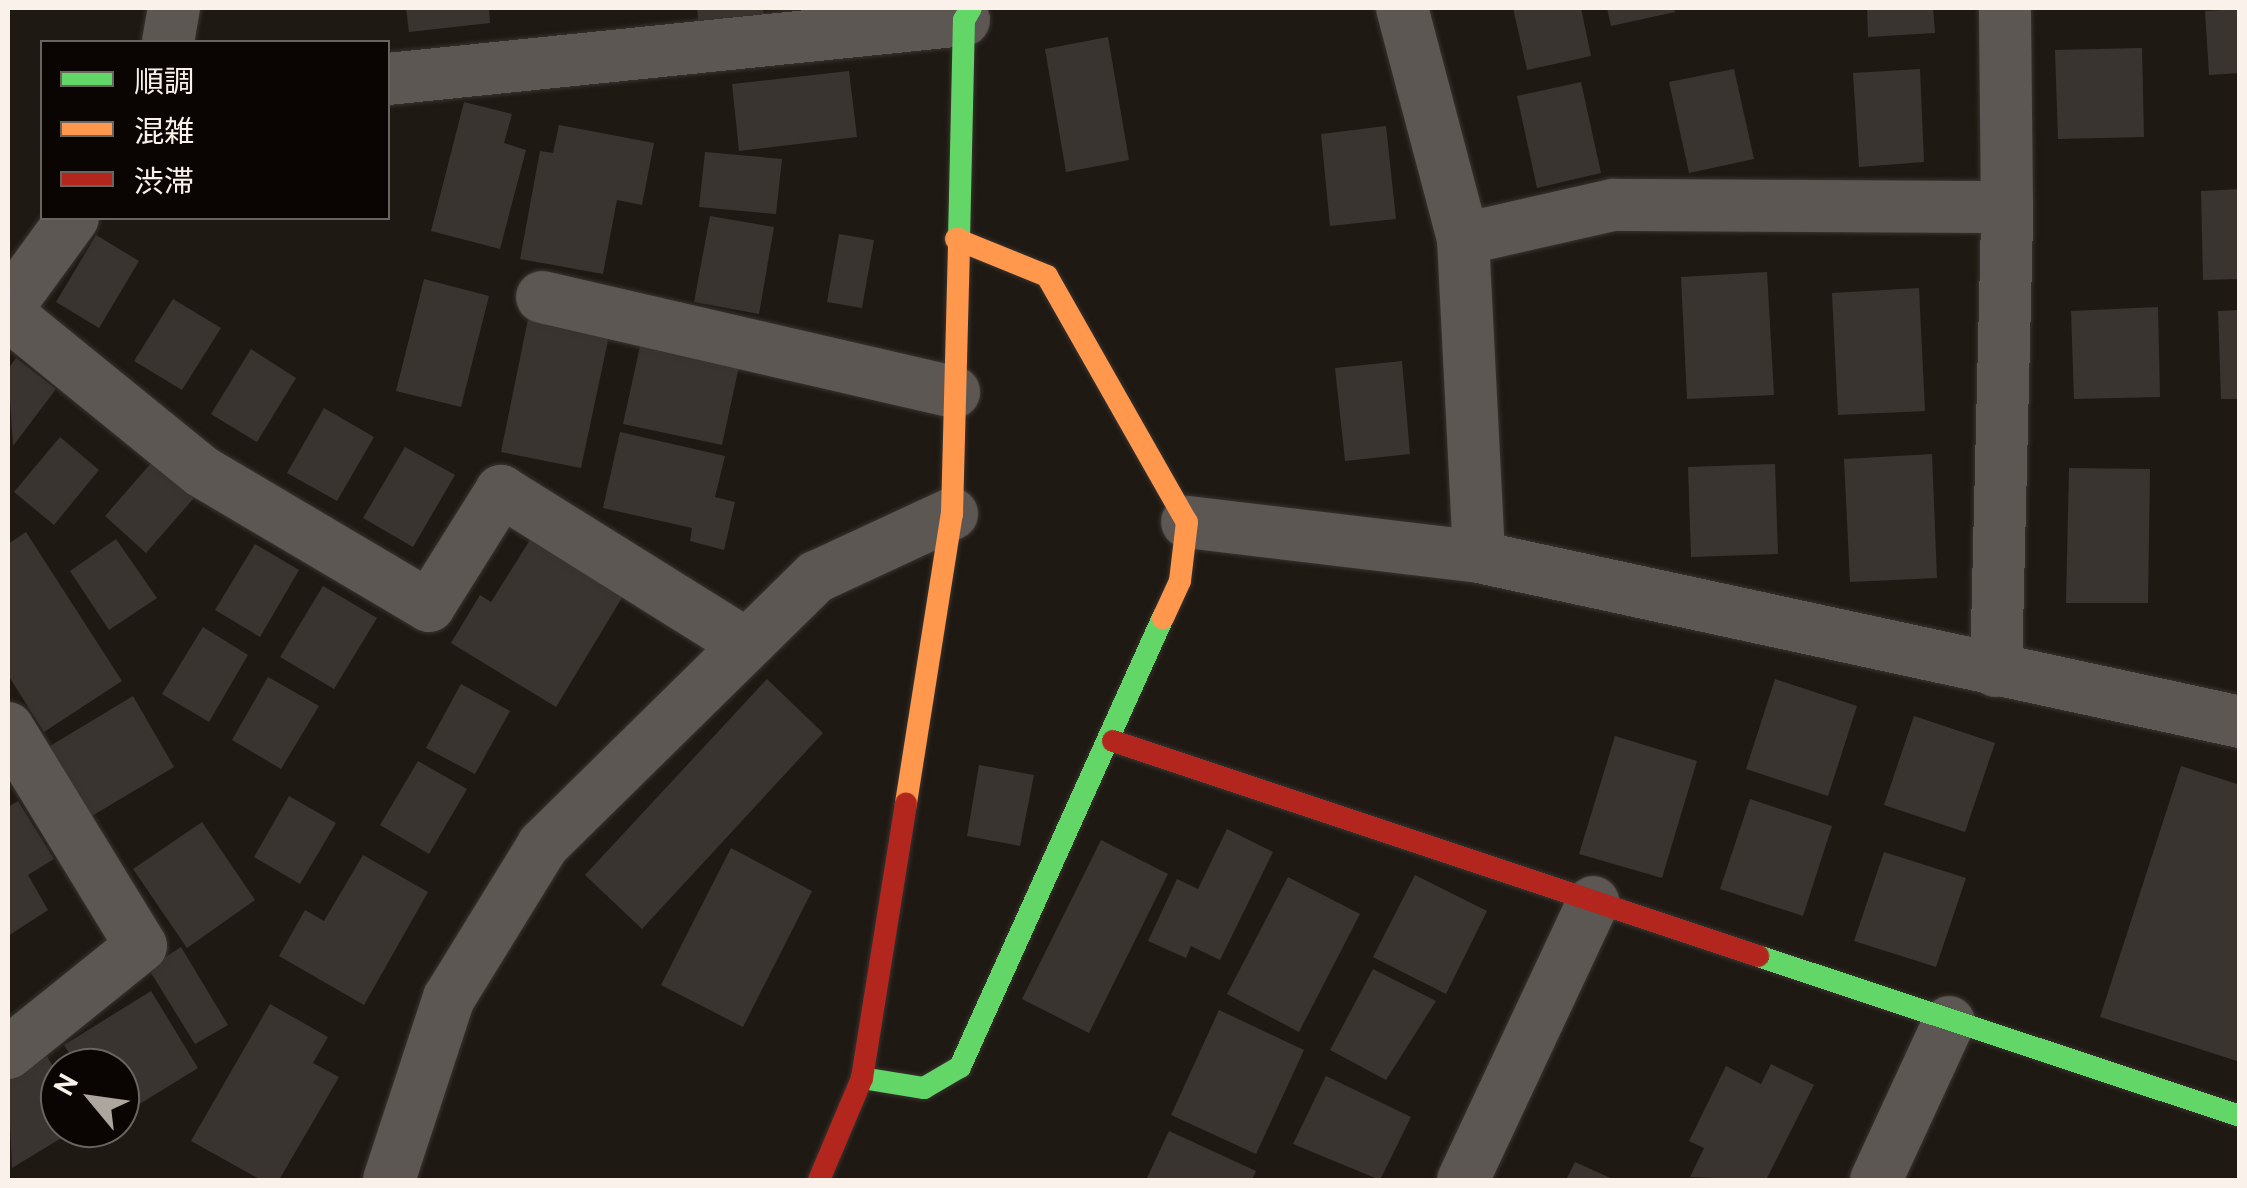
<!DOCTYPE html>
<meta charset="utf-8">
<style>
body{margin:0}
#map{position:relative;width:2247px;height:1188px;overflow:hidden;background:#1f1913;font-family:Cabin,"Noto Sans JP",sans-serif}
div>[style]{position:absolute}
.building>*{inset:0;background:#3a3430}
.roads{filter:drop-shadow(0 0 2px #38332f) drop-shadow(0 0 2px #38332f)}
.street>*{height:52px;margin:-26px;padding:0 26px;transform-origin:26px;border-radius:26px;background:#5c5753}
.fast>*{height:22px;margin:-11px;padding:0 11px;transform-origin:11px;border-radius:11px;background:#63d668}
.slow>*{height:22px;margin:-11px;padding:0 11px;transform-origin:11px;border-radius:11px;background:#ff974d}
.jam>*{height:22px;margin:-11px;padding:0 11px;transform-origin:11px;border-radius:11px;background:#b3261e}
span{translate:-50% -50%;white-space:nowrap;text-align:center;line-height:1.15;-webkit-text-stroke:8px #0a0503;paint-order:stroke}
.frame{position:absolute;inset:0;border:10px solid #faf2ea;pointer-events:none}
.legend{position:absolute;left:40px;top:40px;width:350px;height:180px;box-sizing:border-box;background:#0a0503;border:2px solid #6a645f;margin:0;padding:12px 18px;list-style:none;font-size:30px;color:#faf2ea}
.legend li{display:flex;align-items:center;gap:20px;height:50px}
.legend b{width:50px;border:2px solid #6a645f}
.north{position:absolute;left:40px;top:1048px;width:100px;height:100px;box-sizing:border-box;background:#0a0503;border:2px solid #6a645f;border-radius:50%;rotate:299deg;font-size:28px;font-weight:700;line-height:40px;text-align:center;color:#faf2ea}
.north::after{content:'';display:block;margin:auto;width:35px;height:45px;background:#ada69f;clip-path:polygon(50% 0,100% 100%,50% 72%,0 100%)}
</style>
<div id="map">
<div class="building">
<i style="clip-path:polygon(406px 8px,489px 8px,490px 23px,409px 32px)"></i>
<i style="clip-path:polygon(697px 8px,763px 8px,765px 25px,699px 29px)"></i>
<i style="clip-path:polygon(1513px 8px,1581px 8px,1591px 56px,1527px 70px)"></i>
<i style="clip-path:polygon(1607px 8px,1674px 8px,1675px 12px,1611px 26px)"></i>
<i style="clip-path:polygon(1867px 8px,1933px 8px,1935px 33px,1868px 37px)"></i>
<i style="clip-path:polygon(2240px 9px,2240px 73px,2209px 75px,2205px 11px)"></i>
<i style="clip-path:polygon(1108px 37px,1129px 160px,1066px 172px,1045px 49px)"></i>
<i style="clip-path:polygon(2142px 48px,2144px 137px,2058px 139px,2055px 50px)"></i>
<i style="clip-path:polygon(1734px 69px,1754px 159px,1689px 173px,1669px 82px)"></i>
<i style="clip-path:polygon(1920px 69px,1924px 162px,1859px 167px,1853px 73px)"></i>
<i style="clip-path:polygon(849px 71px,857px 137px,739px 151px,732px 84px)"></i>
<i style="clip-path:polygon(1581px 82px,1601px 173px,1537px 188px,1517px 96px)"></i>
<i style="clip-path:polygon(464px 102px,512px 114px,504px 143px,526px 150px,500px 249px,431px 231px)"></i>
<i style="clip-path:polygon(559px 125px,654px 143px,642px 205px,617px 200px,603px 274px,520px 259px,540px 151px,553px 153px)"></i>
<i style="clip-path:polygon(1386px 126px,1396px 219px,1330px 226px,1321px 134px)"></i>
<i style="clip-path:polygon(705px 152px,782px 159px,776px 214px,699px 207px)"></i>
<i style="clip-path:polygon(2240px 189px,2240px 279px,2203px 280px,2201px 191px)"></i>
<i style="clip-path:polygon(710px 216px,774px 227px,759px 314px,694px 302px)"></i>
<i style="clip-path:polygon(839px 234px,874px 240px,862px 308px,827px 302px)"></i>
<i style="clip-path:polygon(96px 235px,139px 261px,99px 328px,56px 302px)"></i>
<i style="clip-path:polygon(1767px 272px,1774px 395px,1687px 399px,1681px 277px)"></i>
<i style="clip-path:polygon(424px 279px,489px 296px,461px 407px,396px 391px)"></i>
<i style="clip-path:polygon(1919px 288px,1925px 411px,1838px 415px,1832px 293px)"></i>
<i style="clip-path:polygon(173px 299px,221px 328px,182px 390px,134px 361px)"></i>
<i style="clip-path:polygon(2158px 307px,2160px 397px,2074px 399px,2071px 311px)"></i>
<i style="clip-path:polygon(2240px 310px,2240px 399px,2221px 399px,2218px 311px)"></i>
<i style="clip-path:polygon(529px 314px,610px 331px,581px 468px,501px 452px)"></i>
<i style="clip-path:polygon(642px 337px,741px 357px,722px 445px,623px 424px)"></i>
<i style="clip-path:polygon(251px 349px,296px 378px,257px 442px,211px 414px)"></i>
<i style="clip-path:polygon(16px 358px,56px 389px,13px 446px,8px 369px)"></i>
<i style="clip-path:polygon(1402px 361px,1410px 454px,1345px 461px,1335px 368px)"></i>
<i style="clip-path:polygon(324px 408px,374px 437px,337px 501px,287px 473px)"></i>
<i style="clip-path:polygon(620px 432px,725px 456px,715px 497px,735px 502px,724px 550px,690px 541px,692px 528px,603px 508px)"></i>
<i style="clip-path:polygon(60px 437px,99px 470px,54px 525px,14px 492px)"></i>
<i style="clip-path:polygon(405px 447px,455px 475px,413px 547px,363px 518px)"></i>
<i style="clip-path:polygon(1932px 454px,1937px 578px,1850px 582px,1844px 459px)"></i>
<i style="clip-path:polygon(152px 462px,194px 498px,146px 553px,105px 516px)"></i>
<i style="clip-path:polygon(1775px 464px,1778px 554px,1691px 557px,1688px 467px)"></i>
<i style="clip-path:polygon(2069px 468px,2150px 469px,2148px 603px,2066px 603px)"></i>
<i style="clip-path:polygon(26px 532px,122px 681px,44px 732px,8px 675px,8px 544px)"></i>
<i style="clip-path:polygon(116px 539px,157px 598px,109px 630px,70px 571px)"></i>
<i style="clip-path:polygon(530px 540px,623px 596px,556px 707px,451px 643px,480px 595px,491px 602px)"></i>
<i style="clip-path:polygon(255px 544px,299px 570px,260px 637px,215px 610px)"></i>
<i style="clip-path:polygon(323px 586px,377px 618px,334px 689px,280px 657px)"></i>
<i style="clip-path:polygon(203px 627px,248px 655px,209px 722px,162px 694px)"></i>
<i style="clip-path:polygon(268px 677px,319px 706px,281px 769px,232px 740px)"></i>
<i style="clip-path:polygon(767px 679px,823px 733px,642px 929px,585px 875px)"></i>
<i style="clip-path:polygon(1775px 679px,1857px 706px,1828px 796px,1746px 769px)"></i>
<i style="clip-path:polygon(461px 684px,510px 711px,475px 774px,426px 748px)"></i>
<i style="clip-path:polygon(133px 696px,174px 767px,87px 819px,45px 749px)"></i>
<i style="clip-path:polygon(1914px 716px,1995px 743px,1965px 832px,1884px 805px)"></i>
<i style="clip-path:polygon(1615px 736px,1697px 761px,1662px 878px,1579px 854px)"></i>
<i style="clip-path:polygon(418px 761px,467px 789px,429px 854px,380px 825px)"></i>
<i style="clip-path:polygon(979px 765px,1034px 775px,1020px 846px,967px 836px)"></i>
<i style="clip-path:polygon(2181px 766px,2240px 785px,2237px 1061px,2100px 1017px)"></i>
<i style="clip-path:polygon(289px 796px,336px 823px,300px 884px,254px 857px)"></i>
<i style="clip-path:polygon(1750px 799px,1832px 826px,1803px 916px,1720px 889px)"></i>
<i style="clip-path:polygon(18px 801px,54px 859px,28px 875px,48px 910px,8px 936px,8px 807px)"></i>
<i style="clip-path:polygon(202px 822px,255px 900px,187px 948px,133px 869px)"></i>
<i style="clip-path:polygon(1227px 829px,1273px 852px,1220px 960px,1191px 946px,1186px 958px,1148px 941px,1177px 879px,1198px 889px)"></i>
<i style="clip-path:polygon(1101px 840px,1168px 874px,1089px 1033px,1022px 999px)"></i>
<i style="clip-path:polygon(731px 848px,812px 891px,743px 1027px,661px 985px)"></i>
<i style="clip-path:polygon(1884px 852px,1966px 878px,1936px 967px,1854px 941px)"></i>
<i style="clip-path:polygon(363px 855px,428px 892px,364px 1005px,279px 956px,305px 910px,324px 921px)"></i>
<i style="clip-path:polygon(1415px 875px,1487px 911px,1446px 994px,1373px 957px)"></i>
<i style="clip-path:polygon(1288px 877px,1360px 914px,1299px 1032px,1227px 994px)"></i>
<i style="clip-path:polygon(181px 947px,228px 1025px,195px 1044px,148px 968px)"></i>
<i style="clip-path:polygon(1373px 969px,1436px 1001px,1386px 1080px,1330px 1050px)"></i>
<i style="clip-path:polygon(151px 991px,198px 1068px,120px 1116px,120px 1068px,79px 1068px,64px 1045px)"></i>
<i style="clip-path:polygon(270px 1004px,328px 1037px,313px 1063px,339px 1077px,279px 1180px,261px 1180px,191px 1141px)"></i>
<i style="clip-path:polygon(1219px 1010px,1304px 1050px,1256px 1154px,1171px 1115px)"></i>
<i style="clip-path:polygon(45px 1053px,60px 1078px,60px 1128px,78px 1128px,12px 1168px,8px 1077px)"></i>
<i style="clip-path:polygon(1771px 1064px,1814px 1085px,1766px 1180px,1690px 1177px,1704px 1148px,1689px 1141px,1726px 1066px,1761px 1084px)"></i>
<i style="clip-path:polygon(1326px 1076px,1411px 1117px,1380px 1180px,1293px 1144px)"></i>
<i style="clip-path:polygon(1169px 1131px,1256px 1171px,1252px 1180px,1146px 1180px)"></i>
<i style="clip-path:polygon(1575px 1162px,1615px 1180px,1566px 1180px)"></i>
</div>
<div class="roads">
<div class="street">
<i style="left:1402px;top:8px;width:239px;rotate:75.2deg"></i>
<i style="left:1463px;top:239px;width:318px;rotate:87.1deg"></i>
<i style="left:168px;top:42px;width:35px;rotate:-80deg"></i>
<i style="left:388px;top:79px;width:579px;rotate:-5.85deg"></i>
<i style="left:1463px;top:239px;width:154px;rotate:-12.8deg"></i>
<i style="left:1613px;top:205px;width:394px;rotate:0.3deg"></i>
<i style="left:2007px;top:207px;width:199px;rotate:-90.6deg"></i>
<i style="left:542px;top:297px;width:423px;rotate:13deg"></i>
<i style="left:8px;top:307px;width:110px;rotate:-53.9deg"></i>
<i style="left:8px;top:314px;width:249px;rotate:39.1deg"></i>
<i style="left:201px;top:471px;width:265px;rotate:30.6deg"></i>
<i style="left:429px;top:606px;width:136px;rotate:-57.9deg"></i>
<i style="left:501px;top:491px;width:289px;rotate:32deg"></i>
<i style="left:1187px;top:522px;width:294px;rotate:6.8deg"></i>
<i style="left:1479px;top:557px;width:779px;rotate:12.23deg"></i>
<i style="left:1996px;top:671px;width:464px;rotate:-88.6deg"></i>
<i style="left:8px;top:728px;width:255px;rotate:58.6deg"></i>
<i style="left:141px;top:946px;width:171px;rotate:141.2deg"></i>
<i style="left:389px;top:1180px;width:192px;rotate:-71.8deg"></i>
<i style="left:449px;top:998px;width:180px;rotate:-58.4deg"></i>
<i style="left:543px;top:845px;width:383px;rotate:-44.5deg"></i>
<i style="left:816px;top:577px;width:150px;rotate:-24.9deg"></i>
<i style="left:1463px;top:1180px;width:307px;rotate:-64.9deg"></i>
<i style="left:1876px;top:1180px;width:174px;rotate:-65.2deg"></i>
</div>
<div class="fast">
<i style="left:959px;top:239px;width:219px;rotate:-88.7deg"></i>
<i style="left:964px;top:20px;width:14px;rotate:-60deg"></i>
<i style="left:1758px;top:956px;width:508px;rotate:18.36deg"></i>
<i style="left:862px;top:1078px;width:63px;rotate:9.2deg"></i>
<i style="left:924px;top:1088px;width:42px;rotate:-30.3deg"></i>
<i style="left:960px;top:1067px;width:493px;rotate:-65.7deg"></i>
</div>
<div class="slow">
<i style="left:956px;top:239px;width:98px;rotate:22.1deg"></i>
<i style="left:1047px;top:276px;width:283px;rotate:60.4deg"></i>
<i style="left:1187px;top:522px;width:59px;rotate:96.8deg"></i>
<i style="left:1180px;top:581px;width:41px;rotate:114.7deg"></i>
<i style="left:906px;top:803px;width:293px;rotate:-81deg"></i>
<i style="left:952px;top:514px;width:275px;rotate:-88.5deg"></i>
</div>
<div class="jam">
<i style="left:1113px;top:741px;width:680px;rotate:18.43deg"></i>
<i style="left:819px;top:1180px;width:111px;rotate:-67.1deg"></i>
<i style="left:862px;top:1078px;width:278px;rotate:-80.9deg"></i>
</div>
</div>
<div class="frame"></div>
<ul class="legend">
<li><b style="height:12px;background:#63d668"></b>順調</li>
<li><b style="height:12px;background:#ff974d"></b>混雑</li>
<li><b style="height:12px;background:#b3261e"></b>渋滞</li>
</ul>
<div class="north">N</div>
</div>
